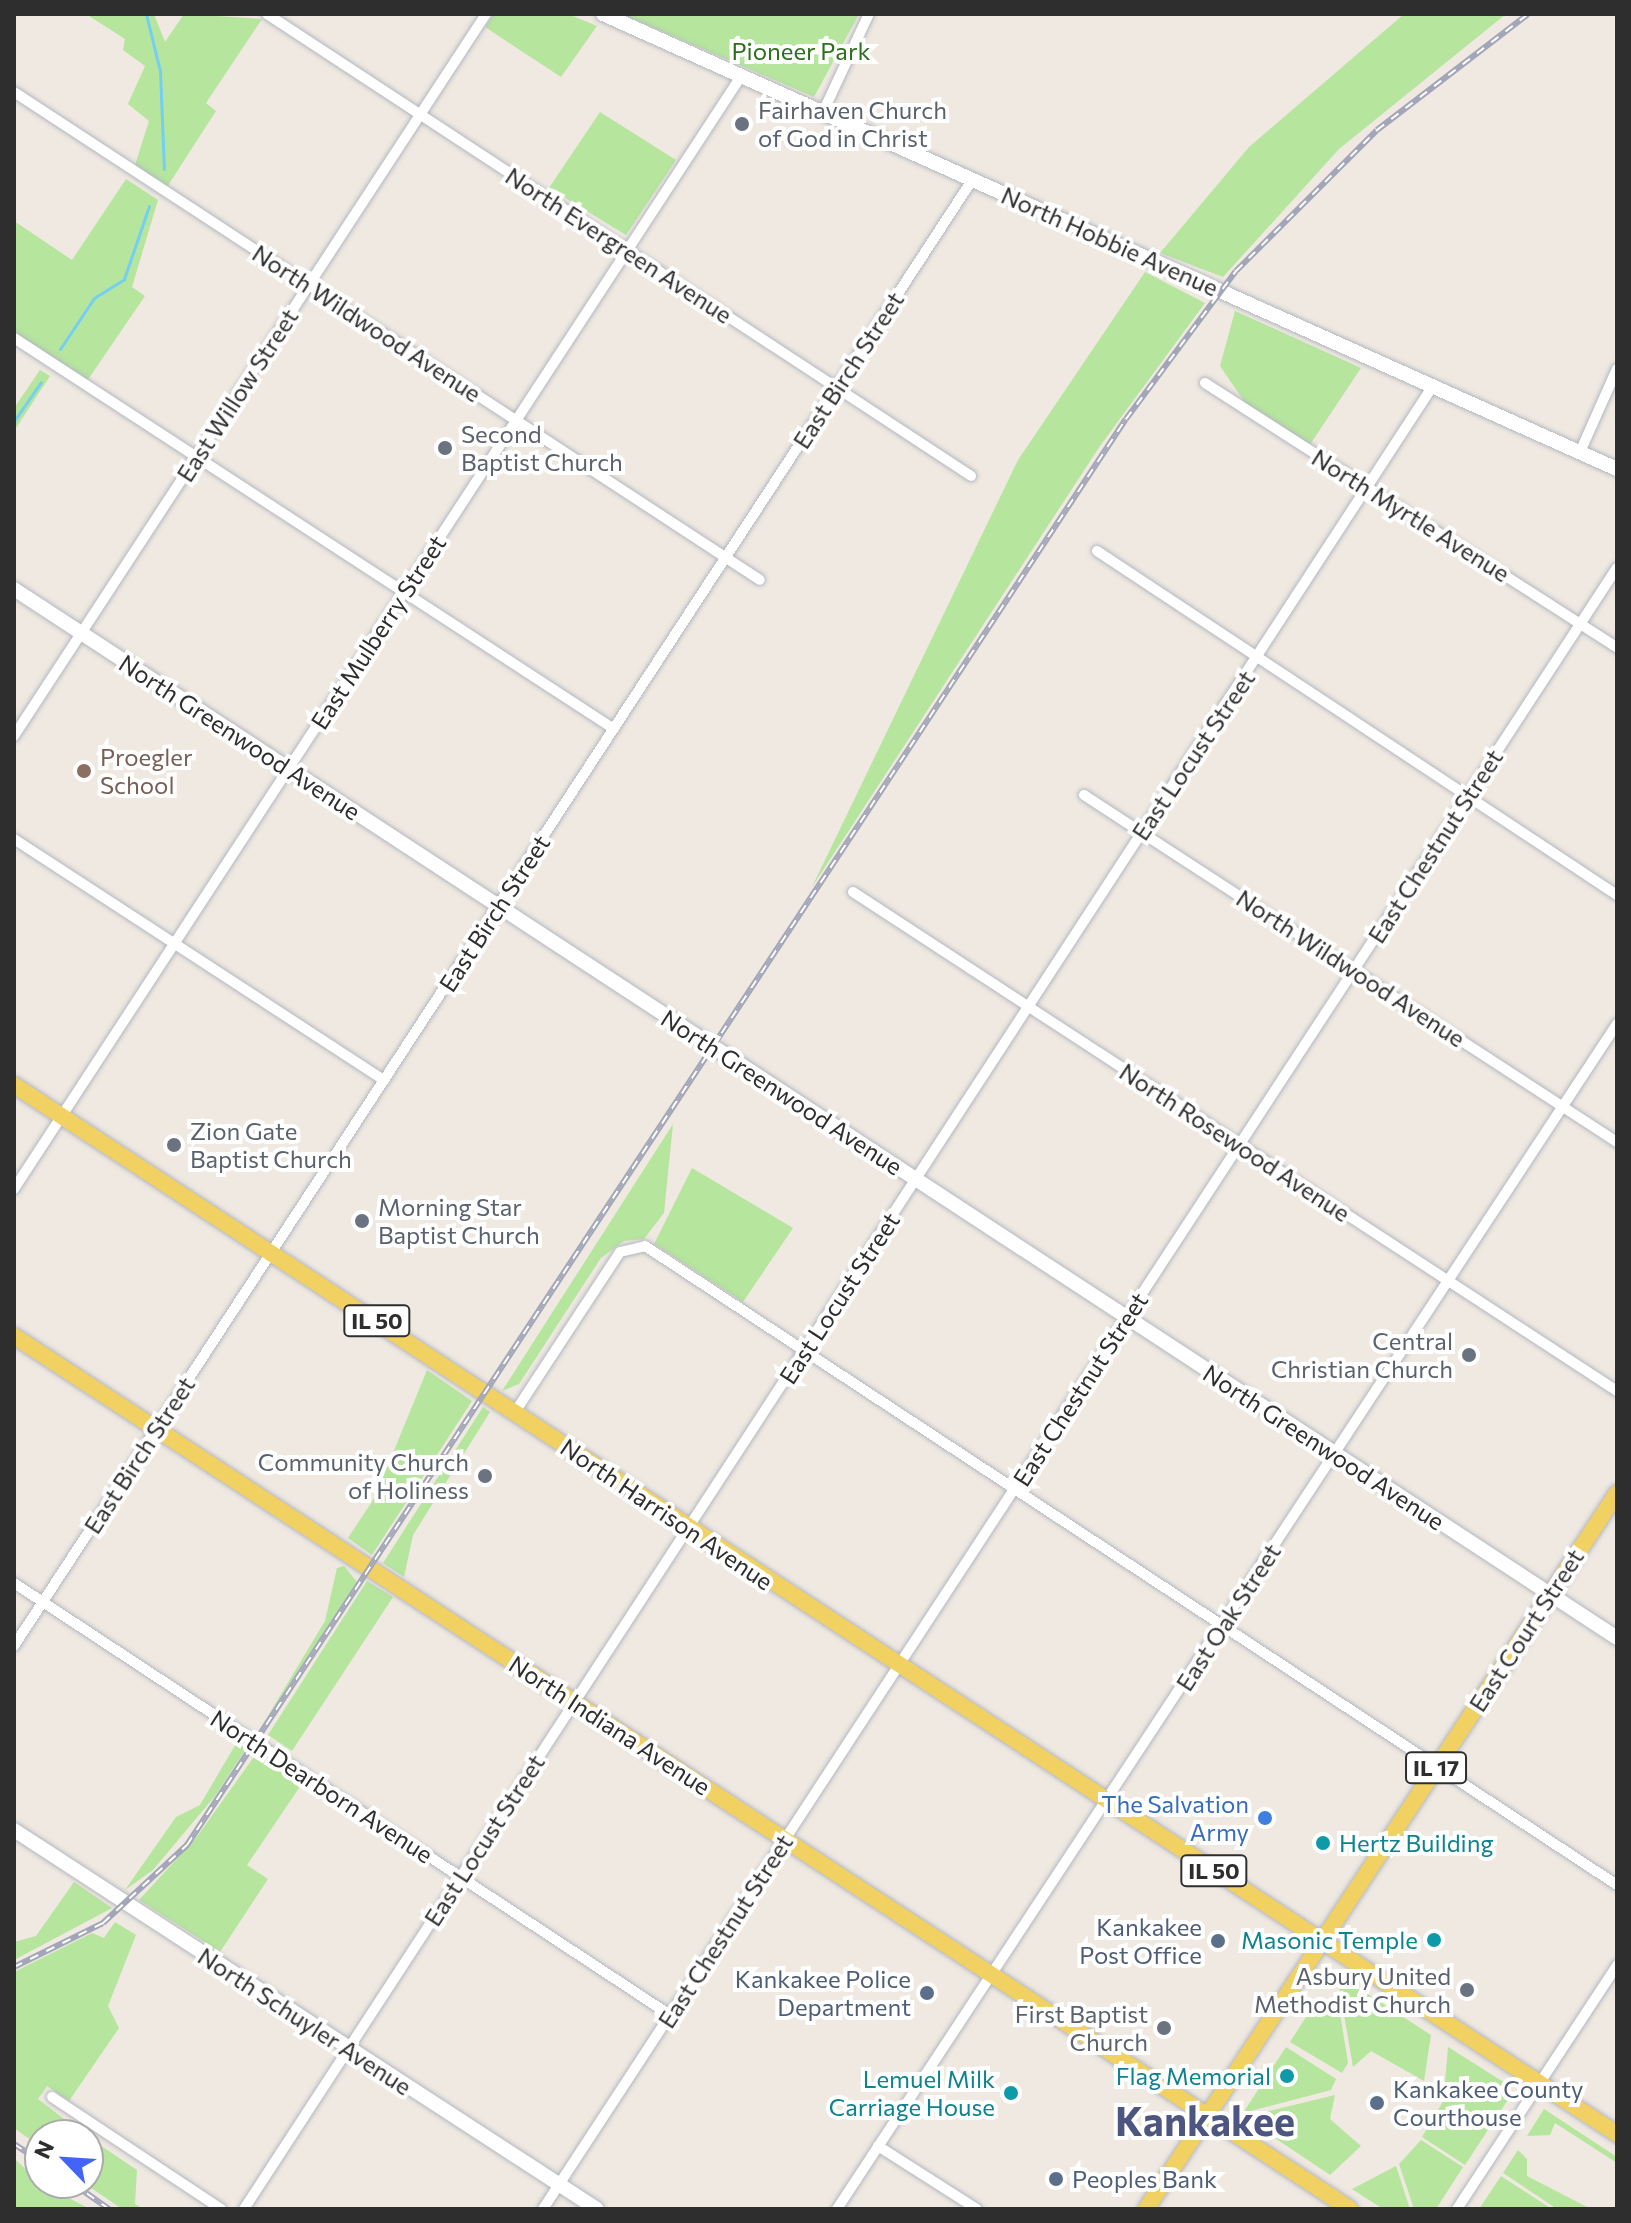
<!DOCTYPE html>
<style>
body{margin:0}
#map{position:relative;width:1631px;height:2223px;overflow:hidden;background:#efe9e1;font-family:Commissioner,sans-serif}
div>[style]{position:absolute}
.green>*{inset:0;background:#b6e59e}
.stream>*{height:3px;margin:-1.5px;padding:0 1.5px;transform-origin:1.5px;border-radius:1.5px;background:#75cff0}
.roads{filter:drop-shadow(0 0 2px #b4b7c1) drop-shadow(0 0 2px #b4b7c1)}
.street>*{height:10px;margin:-5px;padding:0 5px;transform-origin:5px;border-radius:5px;background:#fff}
.secondary>*{height:14px;margin:-7px;padding:0 7px;transform-origin:7px;border-radius:7px;background:#fff}
.primary>*{height:16px;margin:-8px;padding:0 8px;transform-origin:8px;border-radius:8px;background:#f2d163}
.rail>*{height:6px;margin-top:-3px;transform-origin:0;background:repeating-linear-gradient(90deg,#fff 0 9px,#a3a6b8 0 18px);box-sizing:border-box;border-block:2px solid #a3a6b8}
.dots>*{width:22px;height:22px;translate:-50% -50%;box-sizing:border-box;border:4px solid #fff;border-radius:50%}
span{translate:-50% -50%;white-space:nowrap;text-align:center;line-height:1.15;-webkit-text-stroke:8px #fff;paint-order:stroke}
.shield-label span{padding:2px 6px;background:#fff;border:2px solid;border-radius:6px;-webkit-text-stroke-width:0}
.shield-label{font-size:22px;color:#2e2e2e;font-weight:700}
.park-label{font-size:24px;color:#2c6e1b}
.worship-label{font-size:24px;color:#5b616d}
.left{translate:0 -50%;text-align:left}
.right{translate:-100% -50%;text-align:right}
.street-label{font-size:24px;color:#2e2e2e}
.education-label{font-size:24px;color:#785e54}
.shop-label{font-size:24px;color:#366cbe}
.culture-label{font-size:24px;color:#0d838f}
.service-label{font-size:24px;color:#4e5e75}
.town-label{font-size:40px;color:#4d5680;font-weight:700}
.frame{position:absolute;inset:0;border:16px solid #2e2e2e;pointer-events:none}
.north{position:absolute;left:24px;top:2119px;width:80px;height:80px;box-sizing:border-box;background:#fff;border:2px solid #ababab;border-radius:50%;rotate:295deg;font-size:22px;font-weight:700;line-height:32px;text-align:center;color:#2e2e2e}
.north::after{content:'';display:block;margin:auto;width:28px;height:36px;background:#4264fb;clip-path:polygon(50% 0,100% 100%,50% 72%,0 100%)}
</style>
<div id="map">
<div class="green">
<i style="clip-path:polygon(86px 14px,154px 14px,165px 42px,184px 14px,262px 19px,206px 103px,216px 111px,167px 187px,135px 165px,149px 121px,128px 104px,145px 66px,123px 50px,125px 39px)"></i>
<i style="clip-path:polygon(494px 14px,568px 14px,597px 26px,561px 77px,485px 27px)"></i>
<i style="clip-path:polygon(622px 14px,859px 14px,814px 97px)"></i>
<i style="clip-path:polygon(1404px 14px,1506px 14px,1339px 149px,1223px 277px,1160px 253px,1249px 147px)"></i>
<i style="clip-path:polygon(600px 112px,676px 160px,626px 235px,549px 188px)"></i>
<i style="clip-path:polygon(126px 179px,158px 200px,132px 287px,145px 296px,87px 381px,14px 333px,14px 221px,72px 260px)"></i>
<i style="clip-path:polygon(1145px 272px,1205px 303px,1100px 446px,812px 887px,1018px 460px)"></i>
<i style="clip-path:polygon(1235px 311px,1361px 368px,1309px 446px,1248px 407px,1220px 366px)"></i>
<i style="clip-path:polygon(40px 370px,50px 376px,14px 431px,14px 408px)"></i>
<i style="clip-path:polygon(673px 1124px,664px 1213px,644px 1239px,624px 1241px,601px 1258px,519px 1384px,502px 1391px)"></i>
<i style="clip-path:polygon(692px 1168px,793px 1228px,743px 1302px,654px 1244px)"></i>
<i style="clip-path:polygon(427px 1370px,472px 1401px,372px 1555px,348px 1538px,375px 1497px)"></i>
<i style="clip-path:polygon(483px 1407px,490px 1412px,413px 1535px,404px 1577px,383px 1563px)"></i>
<i style="clip-path:polygon(344px 1566px,357px 1582px,263px 1724px,325px 1621px,337px 1568px)"></i>
<i style="clip-path:polygon(367px 1581px,393px 1597px,292px 1751px,268px 1735px)"></i>
<i style="clip-path:polygon(237px 1742px,246px 1749px,215px 1796px,153px 1870px,125px 1890px,176px 1817px,200px 1805px)"></i>
<i style="clip-path:polygon(256px 1754px,301px 1785px,247px 1865px,268px 1879px,220px 1952px,139px 1900px,196px 1838px)"></i>
<i style="clip-path:polygon(74px 1882px,112px 1908px,14px 1960px,14px 1942px,36px 1936px)"></i>
<i style="clip-path:polygon(115px 1922px,136px 1935px,108px 2006px,119px 2028px,69px 2101px,47px 2086px,38px 2099px,85px 2135px,40px 2135px,40px 2147px,14px 2128px,14px 1972px,92px 1933px,104px 1938px)"></i>
<i style="clip-path:polygon(1337px 1974px,1431px 2035px,1424px 2081px,1371px 2051px,1353px 2067px)"></i>
<i style="clip-path:polygon(1313px 2006px,1326px 2013px,1339px 2007px,1348px 2063px,1342px 2073px,1290px 2042px)"></i>
<i style="clip-path:polygon(1286px 2047px,1336px 2079px,1331px 2090px,1243px 2113px)"></i>
<i style="clip-path:polygon(1448px 2047px,1513px 2088px,1444px 2094px)"></i>
<i style="clip-path:polygon(1513px 2092px,1465px 2165px,1422px 2137px,1445px 2098px)"></i>
<i style="clip-path:polygon(1335px 2095px,1330px 2119px,1361px 2146px,1330px 2175px,1251px 2122px,1257px 2114px)"></i>
<i style="clip-path:polygon(1544px 2109px,1617px 2157px,1617px 2163px,1555px 2123px,1550px 2135px,1527px 2136px)"></i>
<i style="clip-path:polygon(88px 2137px,137px 2170px,135px 2204px,143px 2209px,122px 2209px,84px 2183px)"></i>
<i style="clip-path:polygon(1421px 2140px,1463px 2167px,1436px 2209px,1414px 2209px,1399px 2164px)"></i>
<i style="clip-path:polygon(1518px 2150px,1527px 2159px,1527px 2176px,1591px 2209px,1557px 2209px,1503px 2173px)"></i>
<i style="clip-path:polygon(14px 2158px,40px 2183px,90px 2209px,14px 2209px)"></i>
<i style="clip-path:polygon(1396px 2166px,1410px 2209px,1383px 2209px,1352px 2189px)"></i>
<i style="clip-path:polygon(1501px 2176px,1552px 2209px,1479px 2209px)"></i>
</div>
<div class="stream">
<i style="left:146px;top:14px;width:59px;rotate:76.2deg"></i>
<i style="left:160px;top:71px;width:98px;rotate:87.7deg"></i>
<i style="left:60px;top:349px;width:61px;rotate:-56.3deg"></i>
<i style="left:94px;top:298px;width:36px;rotate:-32deg"></i>
<i style="left:124px;top:279px;width:77px;rotate:-71.1deg"></i>
<i style="left:14px;top:421px;width:47px;rotate:-55.3deg"></i>
</div>
<div class="roads">
<div class="street">
<i style="left:267px;top:14px;width:842px;rotate:33.27deg"></i>
<i style="left:14px;top:92px;width:891px;rotate:33.19deg"></i>
<i style="left:823px;top:112px;width:108px;rotate:-64.9deg"></i>
<i style="left:14px;top:338px;width:716px;rotate:33.09deg"></i>
<i style="left:1205px;top:383px;width:489px;rotate:32.7deg"></i>
<i style="left:1580px;top:452px;width:91px;rotate:-66deg"></i>
<i style="left:1097px;top:551px;width:623px;rotate:33.49deg"></i>
<i style="left:14px;top:736px;width:863px;rotate:-56.83deg"></i>
<i style="left:1084px;top:795px;width:636px;rotate:33.07deg"></i>
<i style="left:14px;top:839px;width:442px;rotate:33.1deg"></i>
<i style="left:853px;top:892px;width:913px;rotate:33.15deg"></i>
<i style="left:14px;top:1189px;width:1331px;rotate:-56.84deg"></i>
<i style="left:515px;top:1412px;width:191px;rotate:-56.7deg"></i>
<i style="left:620px;top:1252px;width:26px;rotate:-13deg"></i>
<i style="left:645px;top:1246px;width:1163px;rotate:33.32deg"></i>
<i style="left:14px;top:1583px;width:785px;rotate:33.37deg"></i>
<i style="left:14px;top:1646px;width:1753px;rotate:-56.83deg"></i>
<i style="left:52px;top:2097px;width:203px;rotate:33.5deg"></i>
<i style="left:878px;top:2146px;width:117px;rotate:32.5deg"></i>
<i style="left:244px;top:2209px;width:2176px;rotate:-56.89deg"></i>
<i style="left:543px;top:2209px;width:1961px;rotate:-56.8deg"></i>
<i style="left:837px;top:2209px;width:1419px;rotate:-56.65deg"></i>
<i style="left:1457px;top:2209px;width:292px;rotate:-56.7deg"></i>
</div>
<div class="secondary">
<i style="left:603px;top:14px;width:1111px;rotate:24.17deg"></i>
<i style="left:14px;top:589px;width:1916px;rotate:33.2deg"></i>
<i style="left:14px;top:1830px;width:695px;rotate:33.03deg"></i>
</div>
<div class="primary">
<i style="left:14px;top:1085px;width:1916px;rotate:33.2deg"></i>
<i style="left:14px;top:1336px;width:1596px;rotate:33.16deg"></i>
<i style="left:1146px;top:2209px;width:857px;rotate:-56.66deg"></i>
</div>
</div>
<div class="rail">
<i style="left:14px;top:1967px;width:99px;rotate:-26.3deg"></i>
<i style="left:103px;top:1923px;width:115px;rotate:-42.9deg"></i>
<i style="left:187px;top:1845px;width:1707px;rotate:-56.64deg"></i>
<i style="left:1126px;top:419px;width:184px;rotate:-53.4deg"></i>
<i style="left:1236px;top:271px;width:199px;rotate:-45deg"></i>
<i style="left:1377px;top:130px;width:190px;rotate:-37.5deg"></i>
<i style="left:14px;top:2144px;width:31px;rotate:33deg"></i>
<i style="left:72px;top:2183px;width:45px;rotate:35.1deg"></i>
</div>
<div class="dots">
<i style="left:742px;top:124px;background:#6b7280"></i>
<i style="left:445px;top:448px;background:#6b7280"></i>
<i style="left:84px;top:771px;background:#8d6e63"></i>
<i style="left:174px;top:1145px;background:#6b7280"></i>
<i style="left:362px;top:1221px;background:#6b7280"></i>
<i style="left:1469px;top:1355px;background:#6b7280"></i>
<i style="left:485px;top:1476px;background:#6b7280"></i>
<i style="left:1265px;top:1818px;background:#3f7fe0"></i>
<i style="left:1323px;top:1843px;background:#0f9aa8"></i>
<i style="left:1434px;top:1940px;background:#0f9aa8"></i>
<i style="left:1218px;top:1941px;background:#5c6f8a"></i>
<i style="left:1467px;top:1990px;background:#6b7280"></i>
<i style="left:927px;top:1993px;background:#5c6f8a"></i>
<i style="left:1164px;top:2028px;background:#6b7280"></i>
<i style="left:1287px;top:2076px;background:#0f9aa8"></i>
<i style="left:1011px;top:2093px;background:#0f9aa8"></i>
<i style="left:1377px;top:2103px;background:#5c6f8a"></i>
<i style="left:1056px;top:2179px;background:#5c6f8a"></i>
</div>
<div class="shield-label">
<span style="left:377px;top:1321px">IL 50</span>
<span style="left:1436px;top:1768px">IL 17</span>
<span style="left:1214px;top:1871px">IL 50</span>
</div>
<div class="park-label">
<span style="left:801px;top:51px">Pioneer Park</span>
</div>
<div class="worship-label">
<span class="left" style="left:758px;top:124px">Fairhaven Church<br>of God in Christ</span>
<span class="left" style="left:461px;top:448px">Second<br>Baptist Church</span>
<span class="left" style="left:190px;top:1145px">Zion Gate<br>Baptist Church</span>
<span class="left" style="left:378px;top:1221px">Morning Star<br>Baptist Church</span>
<span class="right" style="left:1453px;top:1355px">Central<br>Christian Church</span>
<span class="right" style="left:469px;top:1476px">Community Church<br>of Holiness</span>
<span class="right" style="left:1451px;top:1990px">Asbury United<br>Methodist Church</span>
<span class="right" style="left:1148px;top:2028px">First Baptist<br>Church</span>
</div>
<div class="street-label">
<span style="left:1110px;top:241px;rotate:24deg">North Hobbie Avenue</span>
<span style="left:619px;top:245px;rotate:33deg">North Evergreen Avenue</span>
<span style="left:367px;top:323px;rotate:33deg">North Wildwood Avenue</span>
<span style="left:848px;top:370px;rotate:-57deg">East Birch Street</span>
<span style="left:237px;top:395px;rotate:-57deg">East Willow Street</span>
<span style="left:1411px;top:515px;rotate:32deg">North Myrtle Avenue</span>
<span style="left:378px;top:632px;rotate:-57deg">East Mulberry Street</span>
<span style="left:240px;top:737px;rotate:33deg">North Greenwood Avenue</span>
<span style="left:1193px;top:755px;rotate:-56deg">East Locust Street</span>
<span style="left:1435px;top:846px;rotate:-57deg">East Chestnut Street</span>
<span style="left:494px;top:913px;rotate:-57deg">East Birch Street</span>
<span style="left:1351px;top:968px;rotate:33deg">North Wildwood Avenue</span>
<span style="left:782px;top:1092px;rotate:33deg">North Greenwood Avenue</span>
<span style="left:1235px;top:1142px;rotate:33deg">North Rosewood Avenue</span>
<span style="left:839px;top:1298px;rotate:-57deg">East Locust Street</span>
<span style="left:1080px;top:1389px;rotate:-57deg">East Chestnut Street</span>
<span style="left:1324px;top:1447px;rotate:33deg">North Greenwood Avenue</span>
<span style="left:139px;top:1455px;rotate:-57deg">East Birch Street</span>
<span style="left:667px;top:1514px;rotate:34deg">North Harrison Avenue</span>
<span style="left:1228px;top:1617px;rotate:-57deg">East Oak Street</span>
<span style="left:1526px;top:1630px;rotate:-57deg">East Court Street</span>
<span style="left:610px;top:1725px;rotate:33deg">North Indiana Avenue</span>
<span style="left:322px;top:1786px;rotate:33deg">North Dearborn Avenue</span>
<span style="left:484px;top:1840px;rotate:-57deg">East Locust Street</span>
<span style="left:725px;top:1931px;rotate:-57deg">East Chestnut Street</span>
<span style="left:305px;top:2021px;rotate:33deg">North Schuyler Avenue</span>
</div>
<div class="education-label">
<span class="left" style="left:100px;top:771px">Proegler<br>School</span>
</div>
<div class="shop-label">
<span class="right" style="left:1249px;top:1818px">The Salvation<br>Army</span>
</div>
<div class="culture-label">
<span class="left" style="left:1339px;top:1843px">Hertz Building</span>
<span class="right" style="left:1418px;top:1940px">Masonic Temple</span>
<span class="right" style="left:1271px;top:2076px">Flag Memorial</span>
<span class="right" style="left:995px;top:2093px">Lemuel Milk<br>Carriage House</span>
</div>
<div class="service-label">
<span class="right" style="left:1202px;top:1941px">Kankakee<br>Post Office</span>
<span class="right" style="left:911px;top:1993px">Kankakee Police<br>Department</span>
<span class="left" style="left:1393px;top:2103px">Kankakee County<br>Courthouse</span>
<span class="left" style="left:1072px;top:2179px">Peoples Bank</span>
</div>
<div class="town-label">
<span style="left:1205px;top:2120px">Kankakee</span>
</div>
<div class="frame"></div>
<div class="north">N</div>
</div>
